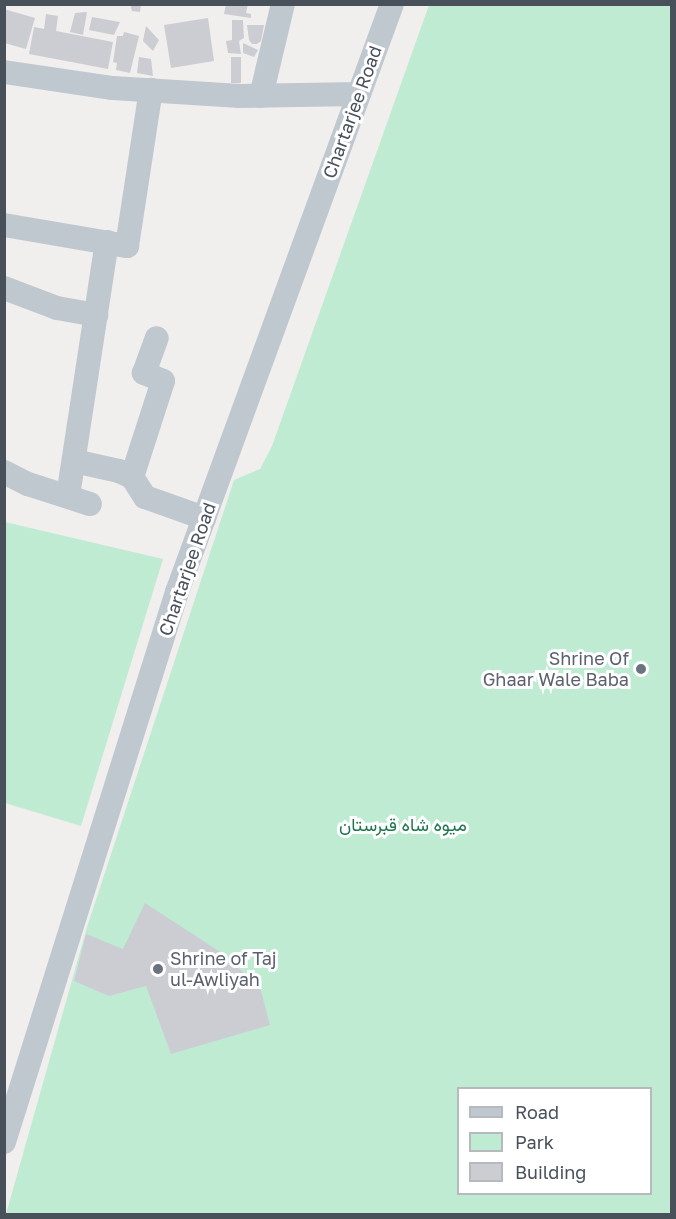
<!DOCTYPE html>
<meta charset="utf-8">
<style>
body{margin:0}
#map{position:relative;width:676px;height:1219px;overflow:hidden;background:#f1eeee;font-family:"Golos Text",Vazirmatn,sans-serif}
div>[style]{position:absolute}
.green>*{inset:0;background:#bfebd3}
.building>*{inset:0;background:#cccdd2}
.minor>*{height:24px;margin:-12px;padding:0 12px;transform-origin:12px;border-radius:12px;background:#c0c8cf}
.dots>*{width:16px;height:16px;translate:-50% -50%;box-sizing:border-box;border:3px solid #fff;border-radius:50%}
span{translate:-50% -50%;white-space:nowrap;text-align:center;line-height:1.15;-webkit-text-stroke:6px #fff;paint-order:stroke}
.street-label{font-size:18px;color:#48505a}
.worship-label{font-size:18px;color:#5b616d}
.right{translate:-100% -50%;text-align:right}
.left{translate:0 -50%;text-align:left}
.park-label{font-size:18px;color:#1d764e}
.frame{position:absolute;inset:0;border:6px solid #48505a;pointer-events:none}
.legend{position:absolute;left:457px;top:1087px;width:195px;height:108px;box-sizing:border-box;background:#fff;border:2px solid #b6b9bd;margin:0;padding:8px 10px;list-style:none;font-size:18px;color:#48505a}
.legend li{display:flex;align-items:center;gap:12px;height:30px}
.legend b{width:30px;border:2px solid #b6b9bd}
</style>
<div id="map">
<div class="green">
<i style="clip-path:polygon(evenodd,429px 5px,671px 5px,671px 1214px,6px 1214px,87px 927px,234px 480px,260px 469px,272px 446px,429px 5px,458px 1088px,650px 1088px,650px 1194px,458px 1194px,458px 1088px)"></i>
<i style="clip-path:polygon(5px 522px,163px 559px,81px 826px,5px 803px)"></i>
</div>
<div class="building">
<i style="clip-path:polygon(130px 4px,141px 4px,140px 12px,132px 11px)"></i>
<i style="clip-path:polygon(226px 4px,248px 4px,246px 13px,251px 14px,251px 18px,224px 14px)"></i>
<i style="clip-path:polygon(4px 9px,35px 18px,26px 49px,4px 43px)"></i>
<i style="clip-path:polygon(87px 12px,83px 35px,70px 32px,75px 13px)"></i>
<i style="clip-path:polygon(46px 14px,58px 16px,56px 31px,113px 42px,108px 69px,29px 54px,34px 27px,44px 29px)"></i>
<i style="clip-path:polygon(92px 17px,120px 22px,114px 35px,89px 30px)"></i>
<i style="clip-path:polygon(208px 18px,214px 61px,171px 68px,164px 25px)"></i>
<i style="clip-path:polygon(232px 20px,243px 20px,244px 38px,239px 41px,241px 54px,228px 53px,226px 41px,232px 40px)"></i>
<i style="clip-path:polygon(247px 25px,264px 25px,261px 41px,257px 44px,252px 44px,249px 40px)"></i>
<i style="clip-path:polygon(146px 26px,159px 40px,153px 51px,143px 41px)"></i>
<i style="clip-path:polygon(124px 32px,139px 36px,130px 73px,116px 70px,117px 63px,113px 62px,117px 36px,123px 36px)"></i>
<i style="clip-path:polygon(243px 43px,258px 50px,254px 57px,243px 53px)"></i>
<i style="clip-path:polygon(139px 57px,151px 59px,153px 76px,137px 73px)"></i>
<i style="clip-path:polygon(231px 57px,241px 57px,241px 83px,231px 83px)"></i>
<i style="clip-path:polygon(145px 903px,228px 957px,261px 991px,270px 1025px,171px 1054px,146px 986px,109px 996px,74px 981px,86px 934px,123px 949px)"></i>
</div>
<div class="minor">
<i style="left:4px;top:72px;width:110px;rotate:8.4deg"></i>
<i style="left:113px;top:88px;width:127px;rotate:3.6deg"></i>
<i style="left:240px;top:96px;width:119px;rotate:-1deg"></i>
<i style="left:261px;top:96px;width:95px;rotate:-76.6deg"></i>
<i style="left:4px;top:225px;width:125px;rotate:9.7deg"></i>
<i style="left:127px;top:246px;width:158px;rotate:-81.3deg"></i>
<i style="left:4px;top:288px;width:57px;rotate:20.7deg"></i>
<i style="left:57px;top:308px;width:40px;rotate:10deg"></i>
<i style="left:74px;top:461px;width:46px;rotate:12.5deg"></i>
<i style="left:119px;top:471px;width:14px;rotate:25deg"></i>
<i style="left:132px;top:477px;width:24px;rotate:57deg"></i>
<i style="left:145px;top:497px;width:63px;rotate:19.6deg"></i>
<i style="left:4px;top:472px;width:27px;rotate:27deg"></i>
<i style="left:28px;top:484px;width:65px;rotate:17.9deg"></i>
<i style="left:132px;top:477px;width:101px;rotate:-72.1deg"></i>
<i style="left:163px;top:381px;width:21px;rotate:-157deg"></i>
<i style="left:144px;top:373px;width:37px;rotate:-70deg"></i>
<i style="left:68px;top:496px;width:257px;rotate:-81.3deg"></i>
<i style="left:4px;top:1142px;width:577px;rotate:-72.54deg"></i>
<i style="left:177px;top:592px;width:626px;rotate:-69.92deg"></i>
</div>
<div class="dots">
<i style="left:641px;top:669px;background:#6b7280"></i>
<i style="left:158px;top:969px;background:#6b7280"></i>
</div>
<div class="street-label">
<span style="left:352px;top:112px;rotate:-70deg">Chartarjee Road</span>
<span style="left:187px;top:569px;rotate:-71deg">Chartarjee Road</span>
</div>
<div class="worship-label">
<span class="right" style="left:629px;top:669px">Shrine Of<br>Ghaar Wale Baba</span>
<span class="left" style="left:170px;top:969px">Shrine of Taj<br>ul-Awliyah</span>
</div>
<div class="park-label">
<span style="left:403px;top:824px">میوہ شاہ قبرستان</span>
</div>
<div class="frame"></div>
<ul class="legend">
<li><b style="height:8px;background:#c0c8cf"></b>Road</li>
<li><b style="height:16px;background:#bfebd3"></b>Park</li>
<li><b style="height:16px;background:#cccdd2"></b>Building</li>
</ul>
</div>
